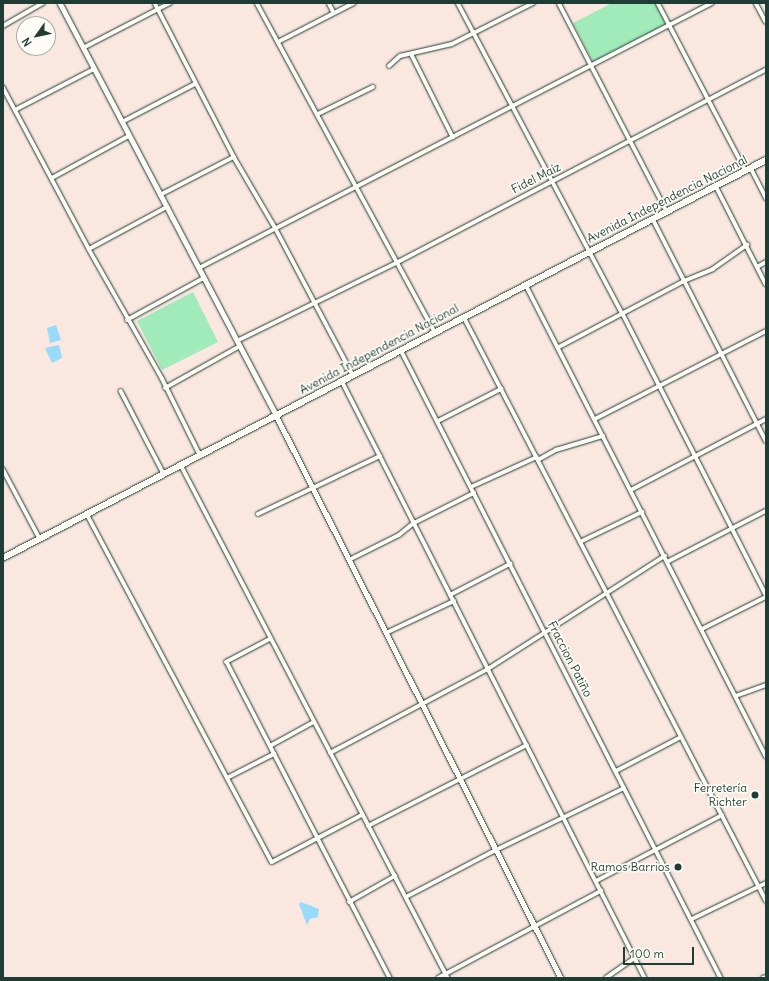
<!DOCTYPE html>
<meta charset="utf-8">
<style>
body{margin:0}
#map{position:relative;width:769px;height:981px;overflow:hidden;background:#fae8e0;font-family:Delius,sans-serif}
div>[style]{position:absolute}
.green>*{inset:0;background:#a1eab9}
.water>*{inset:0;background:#97dafa}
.roads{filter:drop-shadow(0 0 1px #1f3d34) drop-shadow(0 0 1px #1f3d34)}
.minor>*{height:3.5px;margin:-1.75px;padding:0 1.75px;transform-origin:1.75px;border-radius:1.75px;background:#fdfcf7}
.tertiary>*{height:4.5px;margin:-2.25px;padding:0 2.25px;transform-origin:2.25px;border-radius:2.25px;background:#fdfcf7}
.secondary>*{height:5.5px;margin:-2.75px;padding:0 2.75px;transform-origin:2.75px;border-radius:2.75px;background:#fdfcf7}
.dots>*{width:11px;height:11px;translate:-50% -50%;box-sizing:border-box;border:2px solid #fdfcf7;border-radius:50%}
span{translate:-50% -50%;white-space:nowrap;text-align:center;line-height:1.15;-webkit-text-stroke:3.5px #fdfcf7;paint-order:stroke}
.street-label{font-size:12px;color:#1f3d34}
.poi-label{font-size:12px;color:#1f3d34}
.right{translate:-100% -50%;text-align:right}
.frame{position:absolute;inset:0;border:4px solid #1f3d34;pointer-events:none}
.north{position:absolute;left:16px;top:16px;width:40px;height:40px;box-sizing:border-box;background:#fdfcf7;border:1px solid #a4b0a9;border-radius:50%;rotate:237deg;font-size:11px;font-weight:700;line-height:16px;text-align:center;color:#1f3d34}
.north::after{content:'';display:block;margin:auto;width:14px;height:18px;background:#1f3d34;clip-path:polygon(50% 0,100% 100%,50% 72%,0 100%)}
.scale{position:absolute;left:623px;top:947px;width:71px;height:18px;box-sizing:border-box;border:2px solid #1f3d34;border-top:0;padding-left:5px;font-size:12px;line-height:14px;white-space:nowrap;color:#1f3d34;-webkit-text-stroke:3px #fdfcf7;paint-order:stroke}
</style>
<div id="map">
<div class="green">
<i style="clip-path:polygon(612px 3px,655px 3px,667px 25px,593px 62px,573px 23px)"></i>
<i style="clip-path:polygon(193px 292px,218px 342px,162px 370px,137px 321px)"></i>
</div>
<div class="water">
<i style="clip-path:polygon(56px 325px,61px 340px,50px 343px,47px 328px)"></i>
<i style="clip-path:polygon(59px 345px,62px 358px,52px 363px,45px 348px)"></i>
<i style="clip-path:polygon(301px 902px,319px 909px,318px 917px,310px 919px,307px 925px,299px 904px)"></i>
</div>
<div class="roads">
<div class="minor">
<i style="left:155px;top:3px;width:173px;rotate:62.8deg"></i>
<i style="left:234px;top:157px;width:83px;rotate:59.7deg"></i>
<i style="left:276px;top:229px;width:165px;rotate:62.2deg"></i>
<i style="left:257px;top:3px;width:374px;rotate:61.6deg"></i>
<i style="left:329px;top:3px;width:11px;rotate:63deg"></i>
<i style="left:458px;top:3px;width:352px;rotate:62.1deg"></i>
<i style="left:623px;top:314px;width:315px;rotate:63deg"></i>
<i style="left:559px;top:3px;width:234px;rotate:62.6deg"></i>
<i style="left:658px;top:3px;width:190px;rotate:62.4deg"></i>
<i style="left:756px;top:3px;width:21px;rotate:62deg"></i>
<i style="left:3px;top:26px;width:46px;rotate:-29.9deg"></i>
<i style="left:278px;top:42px;width:85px;rotate:-27.2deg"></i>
<i style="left:83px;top:48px;width:98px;rotate:-27.3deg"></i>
<i style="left:412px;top:55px;width:92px;rotate:63.4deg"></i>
<i style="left:389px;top:66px;width:15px;rotate:-42deg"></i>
<i style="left:400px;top:56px;width:53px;rotate:-13deg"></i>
<i style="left:452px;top:44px;width:91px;rotate:-26.8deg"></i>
<i style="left:3px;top:87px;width:183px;rotate:62deg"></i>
<i style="left:89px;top:249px;width:148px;rotate:60.5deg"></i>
<i style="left:162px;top:378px;width:86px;rotate:63.7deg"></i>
<i style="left:15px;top:110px;width:89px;rotate:-27.4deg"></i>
<i style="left:318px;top:114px;width:61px;rotate:-26.1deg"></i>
<i style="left:122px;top:122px;width:82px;rotate:-27.5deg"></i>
<i style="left:751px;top:168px;width:34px;rotate:63deg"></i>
<i style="left:52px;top:178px;width:88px;rotate:-28.6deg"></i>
<i style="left:716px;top:186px;width:110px;rotate:63deg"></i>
<i style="left:160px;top:195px;width:83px;rotate:-27.2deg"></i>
<i style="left:653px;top:219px;width:249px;rotate:63deg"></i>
<i style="left:89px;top:249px;width:89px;rotate:-28.3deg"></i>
<i style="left:757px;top:267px;width:10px;rotate:-29deg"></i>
<i style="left:199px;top:268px;width:577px;rotate:-27.32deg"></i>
<i style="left:526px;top:285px;width:529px;rotate:63deg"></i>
<i style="left:464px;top:317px;width:657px;rotate:62.62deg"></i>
<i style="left:127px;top:320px;width:88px;rotate:-28.6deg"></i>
<i style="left:237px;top:341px;width:179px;rotate:-26.1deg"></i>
<i style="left:398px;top:262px;width:415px;rotate:-27.6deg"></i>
<i style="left:559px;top:347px;width:141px;rotate:-27.8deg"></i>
<i style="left:684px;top:281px;width:31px;rotate:-22deg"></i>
<i style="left:713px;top:269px;width:42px;rotate:-35.2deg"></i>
<i style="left:401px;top:350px;width:705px;rotate:63deg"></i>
<i style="left:342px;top:381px;width:669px;rotate:63.09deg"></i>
<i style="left:165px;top:388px;width:86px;rotate:-29.2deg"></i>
<i style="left:121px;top:391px;width:93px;rotate:62.6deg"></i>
<i style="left:595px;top:419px;width:192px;rotate:-27.2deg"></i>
<i style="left:438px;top:421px;width:71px;rotate:-26.9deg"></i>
<i style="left:538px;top:460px;width:21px;rotate:-29deg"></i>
<i style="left:556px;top:450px;width:49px;rotate:-16.6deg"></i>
<i style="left:181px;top:465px;width:578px;rotate:62.5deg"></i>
<i style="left:3px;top:469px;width:79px;rotate:62.1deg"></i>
<i style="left:471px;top:487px;width:72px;rotate:-24.4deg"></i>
<i style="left:631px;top:490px;width:153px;rotate:-27.7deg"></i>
<i style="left:87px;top:514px;width:394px;rotate:62deg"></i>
<i style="left:272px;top:862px;width:102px;rotate:-27.6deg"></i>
<i style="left:258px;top:514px;width:135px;rotate:-25.4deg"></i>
<i style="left:580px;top:542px;width:69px;rotate:-25.8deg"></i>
<i style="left:349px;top:560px;width:56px;rotate:-26.6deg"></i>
<i style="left:399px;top:535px;width:19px;rotate:-39deg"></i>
<i style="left:414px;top:523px;width:67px;rotate:-26.6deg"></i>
<i style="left:667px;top:562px;width:111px;rotate:-27.3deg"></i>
<i style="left:450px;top:595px;width:68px;rotate:-27.3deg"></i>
<i style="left:702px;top:629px;width:72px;rotate:-26.6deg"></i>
<i style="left:386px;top:633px;width:75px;rotate:-25.2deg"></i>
<i style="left:271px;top:639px;width:50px;rotate:152.4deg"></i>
<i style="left:227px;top:662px;width:356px;rotate:62.7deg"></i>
<i style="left:736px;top:696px;width:32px;rotate:-20deg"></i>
<i style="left:270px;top:746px;width:50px;rotate:-28.6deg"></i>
<i style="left:330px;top:753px;width:179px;rotate:-28deg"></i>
<i style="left:488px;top:669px;width:210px;rotate:-32.6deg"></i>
<i style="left:616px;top:771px;width:73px;rotate:-27.6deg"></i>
<i style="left:227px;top:778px;width:53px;rotate:-27.1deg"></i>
<i style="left:368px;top:826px;width:178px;rotate:-27deg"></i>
<i style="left:596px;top:881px;width:142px;rotate:-27.6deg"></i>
<i style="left:406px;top:897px;width:102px;rotate:-27.6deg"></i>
<i style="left:496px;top:850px;width:142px;rotate:-25.8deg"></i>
<i style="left:349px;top:902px;width:53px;rotate:-29.5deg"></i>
<i style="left:692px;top:919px;width:82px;rotate:-25.9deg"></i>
<i style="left:438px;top:978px;width:185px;rotate:-28.1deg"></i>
<i style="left:606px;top:978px;width:35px;rotate:-35deg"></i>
<i style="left:763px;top:978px;width:3px;rotate:-18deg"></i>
</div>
<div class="tertiary">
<i style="left:60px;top:3px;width:465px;rotate:62.3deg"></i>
<i style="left:276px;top:415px;width:631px;rotate:63.15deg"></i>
</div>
<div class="secondary">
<i style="left:3px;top:558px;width:861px;rotate:-27.55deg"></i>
</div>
</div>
<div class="dots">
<i style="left:755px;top:795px;background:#1f3d34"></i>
<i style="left:678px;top:867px;background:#1f3d34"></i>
</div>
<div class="street-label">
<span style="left:536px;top:178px;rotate:-27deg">Fidel Maíz</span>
<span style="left:667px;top:199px;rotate:-27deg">Avenida Independencia Nacional</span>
<span style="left:379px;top:349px;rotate:-28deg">Avenida Independencia Nacional</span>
<span style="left:570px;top:659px;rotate:63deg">Fraccion Patiño</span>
</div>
<div class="poi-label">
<span class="right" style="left:747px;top:795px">Ferretería<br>Richter</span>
<span class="right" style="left:670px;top:867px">Ramos Barrios</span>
</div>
<div class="frame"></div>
<div class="north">N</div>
<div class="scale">100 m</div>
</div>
